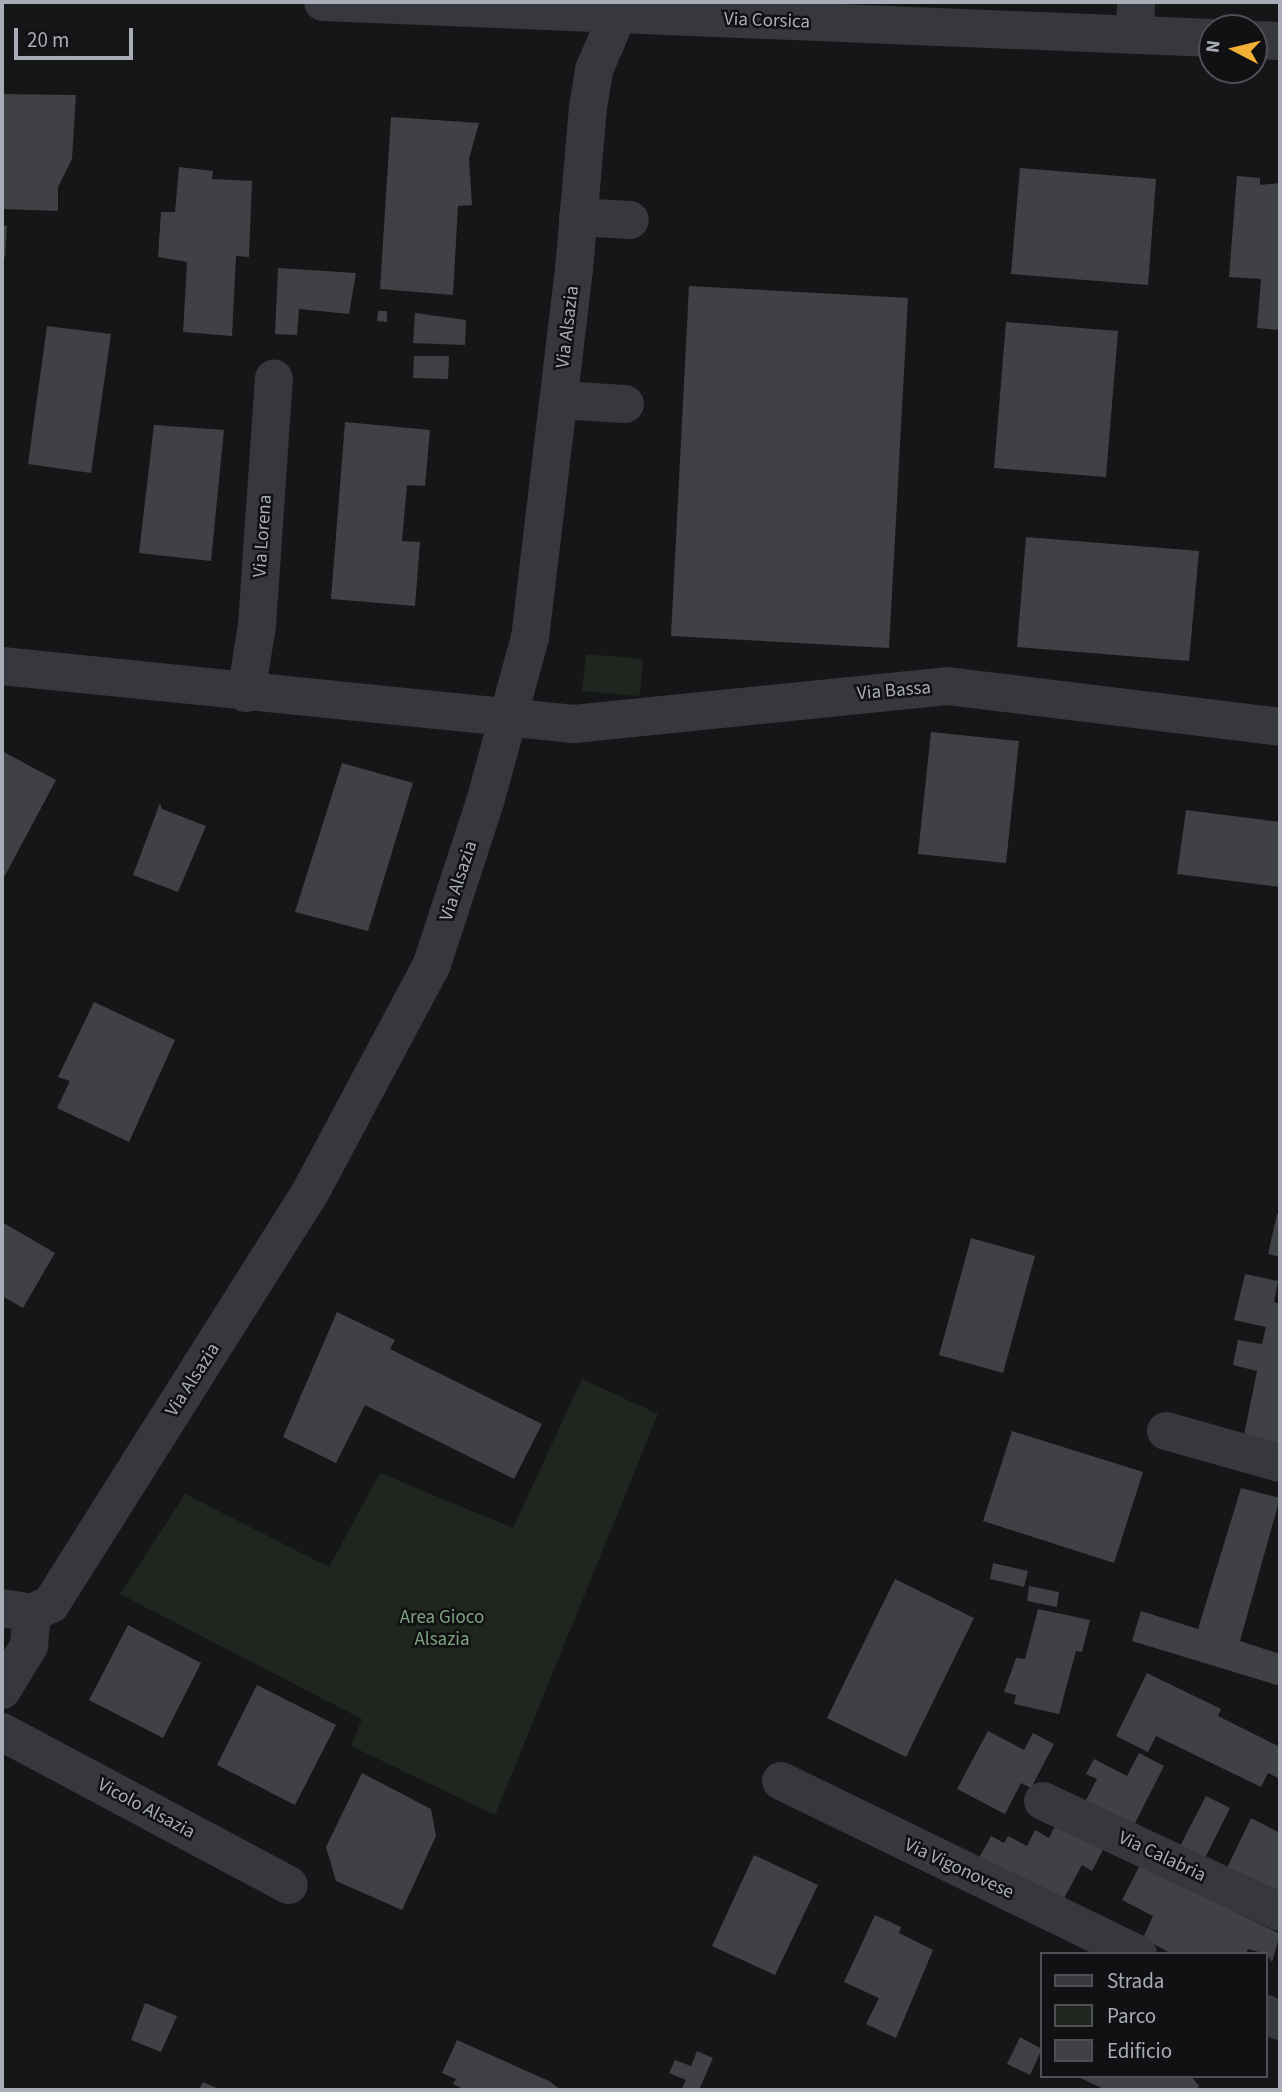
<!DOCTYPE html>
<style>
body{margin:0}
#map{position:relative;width:1282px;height:2092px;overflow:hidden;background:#161618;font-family:"Source Sans 3",sans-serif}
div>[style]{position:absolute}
.green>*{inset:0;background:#1e261f}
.building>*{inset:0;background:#404145}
.minor>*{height:38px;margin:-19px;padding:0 19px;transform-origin:19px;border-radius:19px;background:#37383d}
span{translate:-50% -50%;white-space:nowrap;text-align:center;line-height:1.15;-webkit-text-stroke:5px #111113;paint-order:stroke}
.street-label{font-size:19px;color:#a8adb8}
.park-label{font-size:19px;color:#7fa381}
.frame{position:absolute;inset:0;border:4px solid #a8adb8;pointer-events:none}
.legend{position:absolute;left:1040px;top:1952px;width:228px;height:126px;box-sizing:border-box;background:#111113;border:2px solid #4d4f55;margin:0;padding:9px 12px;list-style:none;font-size:21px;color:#a8adb8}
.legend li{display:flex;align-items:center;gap:14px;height:35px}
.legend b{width:35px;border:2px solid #4d4f55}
.north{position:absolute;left:1198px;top:14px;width:70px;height:70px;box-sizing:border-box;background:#111113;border:2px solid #4d4f55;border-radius:50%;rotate:277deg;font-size:19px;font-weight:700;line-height:28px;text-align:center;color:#a8adb8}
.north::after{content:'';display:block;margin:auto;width:24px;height:32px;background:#f2b134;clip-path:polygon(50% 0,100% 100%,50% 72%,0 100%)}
.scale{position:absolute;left:14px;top:28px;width:119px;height:32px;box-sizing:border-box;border:4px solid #a8adb8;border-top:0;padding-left:9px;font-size:21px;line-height:24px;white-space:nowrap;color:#a8adb8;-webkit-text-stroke:5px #111113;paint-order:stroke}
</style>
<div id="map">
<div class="green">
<i style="clip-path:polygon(586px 654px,643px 659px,640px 696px,582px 691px)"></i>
<i style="clip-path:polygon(582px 1379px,658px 1414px,495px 1815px,351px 1746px,362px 1719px,120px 1594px,185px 1494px,329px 1567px,380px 1473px,513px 1528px)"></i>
</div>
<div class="building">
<i style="clip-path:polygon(2px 94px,76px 95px,72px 159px,58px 187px,58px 211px,2px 209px)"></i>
<i style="clip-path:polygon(391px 117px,479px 123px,469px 159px,472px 205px,458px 206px,453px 295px,380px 289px)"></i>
<i style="clip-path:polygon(179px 167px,213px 171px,212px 179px,252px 181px,249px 257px,236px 256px,232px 336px,183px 332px,187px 262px,158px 257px,161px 212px,175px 212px)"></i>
<i style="clip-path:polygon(1020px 168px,1156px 179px,1148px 285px,1011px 274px)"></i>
<i style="clip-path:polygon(1237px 176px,1260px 178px,1260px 185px,1280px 183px,1280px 330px,1257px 328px,1261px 279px,1229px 277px)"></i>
<i style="clip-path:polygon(2px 225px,7px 226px,5px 257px,2px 257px)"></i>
<i style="clip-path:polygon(278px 268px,356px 273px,349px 314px,299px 309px,297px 335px,275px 334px)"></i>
<i style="clip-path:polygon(689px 286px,908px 298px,889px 648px,671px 636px)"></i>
<i style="clip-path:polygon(378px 311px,387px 311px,387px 322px,377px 321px)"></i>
<i style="clip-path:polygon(415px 313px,466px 320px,465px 345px,413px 343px)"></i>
<i style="clip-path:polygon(1006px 322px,1118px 331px,1106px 477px,994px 468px)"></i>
<i style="clip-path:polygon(47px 326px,111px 334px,91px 473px,28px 464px)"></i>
<i style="clip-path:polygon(414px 356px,449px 356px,448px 379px,413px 378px)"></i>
<i style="clip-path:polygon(345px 422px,430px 430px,425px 486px,407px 485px,402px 541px,420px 542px,415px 606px,331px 599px)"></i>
<i style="clip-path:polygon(154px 425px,224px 430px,211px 561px,139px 553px)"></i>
<i style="clip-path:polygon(1026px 537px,1199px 551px,1189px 661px,1017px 647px)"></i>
<i style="clip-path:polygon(931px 732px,1019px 741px,1006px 863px,918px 854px)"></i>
<i style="clip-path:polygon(2px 751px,56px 780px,2px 881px)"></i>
<i style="clip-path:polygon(342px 763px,413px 783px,368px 931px,295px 912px)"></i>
<i style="clip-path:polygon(160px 803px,162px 809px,206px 826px,178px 892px,133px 875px)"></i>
<i style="clip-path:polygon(1186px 810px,1280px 822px,1280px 887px,1177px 874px)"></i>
<i style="clip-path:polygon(94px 1002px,175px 1040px,129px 1142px,57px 1108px,70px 1081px,58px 1077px)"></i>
<i style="clip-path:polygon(1277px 1214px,1280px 1215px,1280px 1257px,1268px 1254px)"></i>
<i style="clip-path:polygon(2px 1222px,55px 1253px,23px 1308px,2px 1296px)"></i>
<i style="clip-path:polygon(971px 1238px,1035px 1256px,1003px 1373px,939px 1355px)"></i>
<i style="clip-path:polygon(1245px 1274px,1278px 1281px,1274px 1302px,1280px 1304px,1280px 1453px,1242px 1445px,1257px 1371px,1233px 1365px,1238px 1340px,1262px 1344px,1266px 1327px,1234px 1320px)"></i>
<i style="clip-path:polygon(337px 1312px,395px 1340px,390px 1349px,542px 1424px,514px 1479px,365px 1405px,336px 1463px,283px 1437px)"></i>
<i style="clip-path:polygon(1012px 1431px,1143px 1472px,1114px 1563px,983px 1521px)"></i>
<i style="clip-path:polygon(1241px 1488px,1280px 1498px,1240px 1641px,1280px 1654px,1280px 1686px,1132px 1641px,1141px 1611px,1198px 1629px)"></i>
<i style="clip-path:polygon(993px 1563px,1028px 1571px,1024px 1587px,990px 1579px)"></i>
<i style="clip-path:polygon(895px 1579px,974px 1618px,906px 1757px,827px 1718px)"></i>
<i style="clip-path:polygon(1029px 1586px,1059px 1592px,1057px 1607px,1027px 1601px)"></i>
<i style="clip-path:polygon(1038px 1609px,1090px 1620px,1082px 1652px,1076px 1651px,1059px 1714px,1014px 1704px,1016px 1695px,1004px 1692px,1016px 1658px,1025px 1659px)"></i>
<i style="clip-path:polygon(128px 1625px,201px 1663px,163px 1738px,89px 1700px)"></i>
<i style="clip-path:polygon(1147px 1673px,1221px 1709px,1218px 1716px,1280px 1747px,1280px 1779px,1268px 1773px,1261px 1787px,1156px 1736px,1148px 1752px,1116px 1736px)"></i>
<i style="clip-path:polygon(257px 1685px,336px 1725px,295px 1805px,217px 1765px)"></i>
<i style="clip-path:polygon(988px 1731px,1024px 1750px,1033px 1733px,1054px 1744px,1031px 1788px,1021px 1783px,1005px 1814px,957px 1789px)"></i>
<i style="clip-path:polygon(1139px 1753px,1164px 1766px,1133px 1827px,1085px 1802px,1097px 1779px,1086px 1774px,1094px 1759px,1127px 1776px)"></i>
<i style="clip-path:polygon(362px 1773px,431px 1809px,436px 1836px,402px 1910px,336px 1881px,326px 1847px)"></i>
<i style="clip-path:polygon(1206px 1796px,1230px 1808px,1205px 1858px,1180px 1846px)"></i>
<i style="clip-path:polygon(1251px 1818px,1280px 1833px,1280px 1897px,1226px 1870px)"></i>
<i style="clip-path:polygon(1057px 1822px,1104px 1848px,1092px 1871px,1082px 1865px,1061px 1904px,978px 1860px,991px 1836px,1004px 1843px,1008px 1836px,1027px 1846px,1035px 1830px,1049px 1838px)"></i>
<i style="clip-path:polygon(754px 1855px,818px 1885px,775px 1975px,712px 1946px)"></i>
<i style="clip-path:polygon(1140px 1865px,1280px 1934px,1272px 1962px,1266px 1954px,1248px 1949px,1246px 1954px,1172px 1954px,1143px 1938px,1153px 1916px,1122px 1900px)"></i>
<i style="clip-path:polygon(875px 1915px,901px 1927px,899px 1933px,933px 1950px,896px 2038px,866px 2024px,879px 1998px,844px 1982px)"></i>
<i style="clip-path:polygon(145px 2003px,177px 2016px,161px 2052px,131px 2040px)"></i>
<i style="clip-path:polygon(1020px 2037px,1042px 2049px,1030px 2075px,1007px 2064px)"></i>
<i style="clip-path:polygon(457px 2040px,549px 2081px,561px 2090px,466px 2090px,453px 2084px,456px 2079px,442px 2073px)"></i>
<i style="clip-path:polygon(697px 2051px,713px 2058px,699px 2090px,681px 2090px,686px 2080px,669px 2073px,675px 2060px,691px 2066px)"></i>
<i style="clip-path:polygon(1076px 2076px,1191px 2076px,1199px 2086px,1197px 2090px,1106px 2090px)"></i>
<i style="clip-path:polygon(203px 2082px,221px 2090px,199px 2090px)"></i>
</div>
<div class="minor">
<i style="left:323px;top:2px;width:890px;rotate:2.32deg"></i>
<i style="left:1134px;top:34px;width:32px;rotate:-86deg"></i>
<i style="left:1254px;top:40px;width:26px;rotate:2deg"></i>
<i style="left:578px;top:217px;width:52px;rotate:3.3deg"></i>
<i style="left:559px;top:400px;width:66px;rotate:3.5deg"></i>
<i style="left:2px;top:666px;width:575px;rotate:5.79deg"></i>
<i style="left:574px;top:724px;width:375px;rotate:-5.8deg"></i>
<i style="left:947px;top:686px;width:336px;rotate:7deg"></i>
<i style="left:246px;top:693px;width:68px;rotate:-80.7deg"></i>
<i style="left:257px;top:626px;width:248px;rotate:-86.1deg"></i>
<i style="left:1166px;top:1431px;width:118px;rotate:15.7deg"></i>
<i style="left:2px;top:1608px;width:30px;rotate:9deg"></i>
<i style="left:32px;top:1613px;width:21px;rotate:-25deg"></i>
<i style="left:51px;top:1604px;width:488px;rotate:-57.8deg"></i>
<i style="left:311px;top:1191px;width:257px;rotate:-61.9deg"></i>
<i style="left:432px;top:964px;width:170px;rotate:-71.9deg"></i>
<i style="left:485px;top:802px;width:170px;rotate:-74.7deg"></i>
<i style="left:530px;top:638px;width:371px;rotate:-83.2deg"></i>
<i style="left:574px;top:270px;width:163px;rotate:-85.1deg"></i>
<i style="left:588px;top:108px;width:38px;rotate:-81deg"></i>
<i style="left:594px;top:70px;width:59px;rotate:-66.9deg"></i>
<i style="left:2px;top:1690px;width:52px;rotate:-58.5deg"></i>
<i style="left:29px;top:1646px;width:33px;rotate:-85deg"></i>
<i style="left:2px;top:1732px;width:325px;rotate:28.1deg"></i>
<i style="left:781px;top:1781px;width:397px;rotate:25.9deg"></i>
<i style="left:1043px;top:1801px;width:262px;rotate:25.1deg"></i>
<i style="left:1266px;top:2014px;width:16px;rotate:27deg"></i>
</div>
<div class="street-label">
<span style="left:767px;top:21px;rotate:2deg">Via Corsica</span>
<span style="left:568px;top:327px;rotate:-83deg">Via Alsazia</span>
<span style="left:263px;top:536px;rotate:-86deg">Via Lorena</span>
<span style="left:894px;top:691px;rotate:-5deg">Via Bassa</span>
<span style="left:459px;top:881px;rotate:-72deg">Via Alsazia</span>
<span style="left:193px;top:1380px;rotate:-57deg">Via Alsazia</span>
<span style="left:146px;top:1809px;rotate:28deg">Vicolo Alsazia</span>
<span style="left:1162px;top:1857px;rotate:25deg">Via Calabria</span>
<span style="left:959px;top:1869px;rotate:25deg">Via Vigonovese</span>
</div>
<div class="park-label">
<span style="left:442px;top:1629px">Area Gioco<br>Alsazia</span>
</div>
<div class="frame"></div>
<ul class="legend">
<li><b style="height:9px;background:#37383d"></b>Strada</li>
<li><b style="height:19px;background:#1e261f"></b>Parco</li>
<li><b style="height:19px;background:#404145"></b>Edificio</li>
</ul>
<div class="north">N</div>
<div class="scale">20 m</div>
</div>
